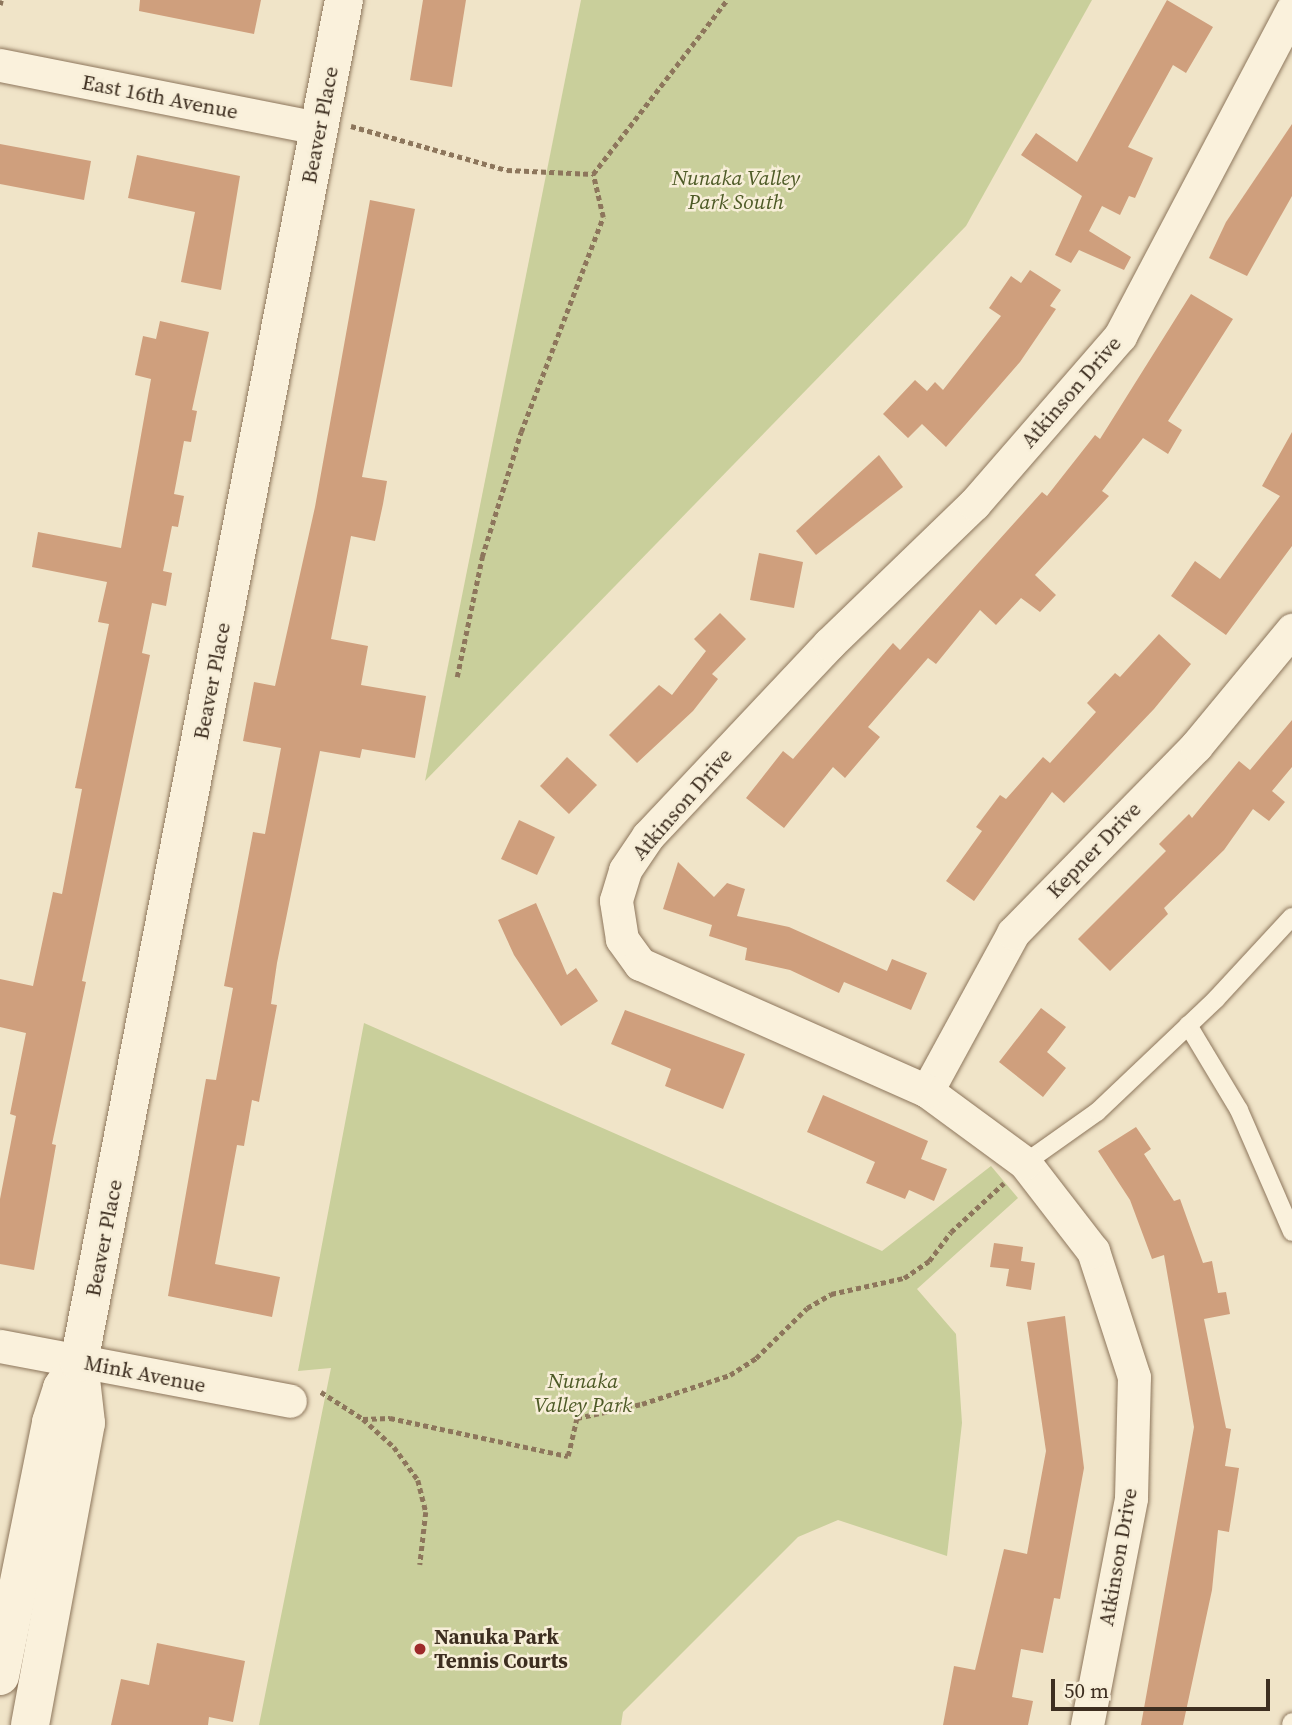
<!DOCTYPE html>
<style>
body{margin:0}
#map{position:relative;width:1292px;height:1725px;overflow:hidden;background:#f0e4c8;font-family:"Source Serif 4",serif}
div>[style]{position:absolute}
.green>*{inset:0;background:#c9cf9b}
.building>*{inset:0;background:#cf9f7d}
.path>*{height:4.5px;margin-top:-2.25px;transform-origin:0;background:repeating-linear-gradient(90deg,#8d765c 0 5px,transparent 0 8.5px)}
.roads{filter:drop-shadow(0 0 2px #8d765c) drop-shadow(0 0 2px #8d765c)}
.lane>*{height:18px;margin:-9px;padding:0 9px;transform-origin:9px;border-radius:9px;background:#faf1dc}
.street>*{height:33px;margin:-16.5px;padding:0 16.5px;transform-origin:16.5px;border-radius:16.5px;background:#faf1dc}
.secondary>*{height:38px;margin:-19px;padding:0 19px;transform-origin:19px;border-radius:19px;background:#faf1dc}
.dots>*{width:19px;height:19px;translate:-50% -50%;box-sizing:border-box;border:4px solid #f7eed8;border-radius:50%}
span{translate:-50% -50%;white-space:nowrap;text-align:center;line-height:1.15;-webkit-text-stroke:5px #f7eed8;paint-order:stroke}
.street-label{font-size:21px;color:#3d2e20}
.park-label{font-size:21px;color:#4d5a26;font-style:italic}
.poi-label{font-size:21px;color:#3d2e20;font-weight:700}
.left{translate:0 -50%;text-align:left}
.scale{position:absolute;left:1051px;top:1679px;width:219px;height:32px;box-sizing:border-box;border:4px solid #3d2e20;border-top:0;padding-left:9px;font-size:21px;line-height:24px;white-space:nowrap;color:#3d2e20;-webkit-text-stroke:5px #f7eed8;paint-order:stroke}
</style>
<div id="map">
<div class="green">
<i style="clip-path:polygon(581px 0,1092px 0,966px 226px,425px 781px)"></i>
<i style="clip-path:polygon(364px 1023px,882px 1251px,991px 1166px,1018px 1198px,917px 1289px,956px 1334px,962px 1423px,947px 1556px,838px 1520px,798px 1537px,623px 1712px,621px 1725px,259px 1725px,331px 1368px,298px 1371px)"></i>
</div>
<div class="building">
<i style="clip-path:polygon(140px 0,261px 0,254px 34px,139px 11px)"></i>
<i style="clip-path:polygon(423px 0,466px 0,452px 87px,410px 80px)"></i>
<i style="clip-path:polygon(1167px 0,1213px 27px,1186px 73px,1173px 65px,1128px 147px,1153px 158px,1135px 198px,1129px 196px,1120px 215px,1102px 206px,1089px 231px,1131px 257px,1124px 270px,1079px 250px,1071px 263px,1055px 255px,1082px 196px,1021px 155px,1036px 133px,1077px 162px)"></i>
<i style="clip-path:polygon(1292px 124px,1292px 196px,1247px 276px,1209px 258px,1226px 222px)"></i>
<i style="clip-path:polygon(0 144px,91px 161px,84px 200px,0 184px)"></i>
<i style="clip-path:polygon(137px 155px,240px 176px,221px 290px,181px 282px,195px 212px,128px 198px)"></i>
<i style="clip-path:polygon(370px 200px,415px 209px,362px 477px,387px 481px,383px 504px,375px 541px,351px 536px,331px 639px,368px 646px,361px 685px,426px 696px,415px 758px,362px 749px,360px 758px,320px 751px,277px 963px,271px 1004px,277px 1005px,259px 1102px,252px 1100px,244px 1146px,237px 1145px,215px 1264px,280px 1277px,272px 1317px,168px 1296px,206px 1079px,216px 1080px,233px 988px,224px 986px,253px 832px,265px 834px,281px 748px,243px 741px,254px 682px,275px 686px,315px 507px)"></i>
<i style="clip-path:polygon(1030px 270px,1061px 290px,1050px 306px,1056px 309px,1020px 362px,946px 447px,922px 424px,908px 438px,883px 414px,915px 380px,927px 391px,935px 382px,943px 390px,1001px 316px,989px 308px,1011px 276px,1021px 283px)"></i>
<i style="clip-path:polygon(1191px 294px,1233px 319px,1168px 421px,1182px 430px,1168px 454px,1143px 438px,1102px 491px,1109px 496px,1035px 575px,1056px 595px,1040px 612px,1021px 598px,996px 625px,980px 610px,936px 664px,928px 658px,868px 727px,880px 737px,845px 778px,833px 767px,784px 828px,746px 798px,783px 751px,793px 759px,893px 643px,900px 650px,1042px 492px,1047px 496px,1095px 435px,1100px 439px)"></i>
<i style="clip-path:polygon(160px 321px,209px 332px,192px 410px,197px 411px,191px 442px,184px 441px,174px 494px,184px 496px,178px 527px,172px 526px,163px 571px,172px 573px,166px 606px,152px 603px,142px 653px,150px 655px,82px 981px,86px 982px,52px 1144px,56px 1145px,34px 1270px,0 1264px,0 1199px,16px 1116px,10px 1114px,26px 1033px,0 1027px,0 979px,33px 986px,53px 892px,62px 894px,82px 789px,75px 788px,109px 624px,98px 622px,107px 582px,32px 567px,38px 532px,121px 548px,151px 379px,135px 375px,143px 336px,156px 339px)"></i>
<i style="clip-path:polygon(1292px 432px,1292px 546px,1226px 635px,1171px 596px,1195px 561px,1220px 579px,1280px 496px,1262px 486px)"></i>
<i style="clip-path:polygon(879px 455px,903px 487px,816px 555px,796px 531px)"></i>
<i style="clip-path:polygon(759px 553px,803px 562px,794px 608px,750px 600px)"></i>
<i style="clip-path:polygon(720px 613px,746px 639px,712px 674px,718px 679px,693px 711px,637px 763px,609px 735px,659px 685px,672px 695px,706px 651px,694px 639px)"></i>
<i style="clip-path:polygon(1159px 634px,1191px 664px,1154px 709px,1064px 803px,1052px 792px,974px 901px,946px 881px,982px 831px,976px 827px,1000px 795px,1006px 799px,1043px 757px,1050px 763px,1096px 712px,1087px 703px,1115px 673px,1120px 677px)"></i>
<i style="clip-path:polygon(1292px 720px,1292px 767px,1272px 791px,1285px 802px,1269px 821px,1253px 809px,1224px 850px,1164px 908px,1168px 914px,1110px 971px,1078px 939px,1166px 851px,1159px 844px,1189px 814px,1192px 818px,1239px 761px,1250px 770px)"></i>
<i style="clip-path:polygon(567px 757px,597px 785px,569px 814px,540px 786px)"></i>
<i style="clip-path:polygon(519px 820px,555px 837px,537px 875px,501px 859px)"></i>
<i style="clip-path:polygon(678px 862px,714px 897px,727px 883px,745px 889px,737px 916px,789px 927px,887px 971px,892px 959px,927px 973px,911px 1010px,844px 982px,839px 993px,790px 970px,745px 960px,747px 948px,709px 936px,712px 925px,663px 909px)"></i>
<i style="clip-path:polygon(536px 903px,567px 975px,576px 968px,598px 1001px,561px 1026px,514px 955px,498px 920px)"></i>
<i style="clip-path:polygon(1041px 1008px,1066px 1027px,1047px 1052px,1066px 1068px,1043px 1097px,999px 1062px)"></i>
<i style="clip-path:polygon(625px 1010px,745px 1054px,723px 1109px,665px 1086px,671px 1069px,611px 1044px)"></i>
<i style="clip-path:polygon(823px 1095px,928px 1141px,921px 1159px,947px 1169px,934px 1201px,909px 1190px,905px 1199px,866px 1183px,875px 1162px,807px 1132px)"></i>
<i style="clip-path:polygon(1136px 1127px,1151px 1149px,1144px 1154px,1174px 1201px,1180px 1199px,1203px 1263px,1212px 1261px,1218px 1293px,1226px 1292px,1230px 1314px,1204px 1319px,1226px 1428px,1231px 1429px,1225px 1466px,1239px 1468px,1229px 1532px,1218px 1530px,1212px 1590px,1183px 1725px,1141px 1725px,1194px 1427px,1164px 1255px,1152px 1259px,1130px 1200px,1098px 1151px)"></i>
<i style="clip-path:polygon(994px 1243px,1023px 1247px,1021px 1261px,1035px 1263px,1031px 1290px,1006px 1286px,1009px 1269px,990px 1267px)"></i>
<i style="clip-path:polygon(1065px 1316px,1084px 1468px,1060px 1599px,1054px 1598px,1043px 1653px,1021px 1649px,1012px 1697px,1033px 1701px,1028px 1725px,943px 1725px,954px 1666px,975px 1670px,1004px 1549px,1027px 1554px,1046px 1451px,1027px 1322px)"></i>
<i style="clip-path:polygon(157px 1643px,245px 1661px,233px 1722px,209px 1717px,208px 1725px,111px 1725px,121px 1679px,149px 1685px)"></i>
</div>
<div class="path">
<i style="left:0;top:5px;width:5px;rotate:-79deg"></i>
<i style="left:351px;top:126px;width:162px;rotate:15.8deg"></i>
<i style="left:507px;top:170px;width:86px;rotate:2.7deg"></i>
<i style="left:593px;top:174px;width:220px;rotate:-52.4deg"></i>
<i style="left:457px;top:677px;width:123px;rotate:-78.2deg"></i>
<i style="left:482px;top:557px;width:131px;rotate:-72.7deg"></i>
<i style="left:521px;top:432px;width:230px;rotate:-69.1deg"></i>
<i style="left:603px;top:217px;width:44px;rotate:-103.1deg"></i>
<i style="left:321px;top:1392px;width:50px;rotate:32.7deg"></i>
<i style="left:363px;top:1419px;width:42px;rotate:42.1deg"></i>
<i style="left:394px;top:1447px;width:41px;rotate:54deg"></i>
<i style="left:418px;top:1480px;width:33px;rotate:76deg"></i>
<i style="left:426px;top:1512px;width:53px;rotate:96.5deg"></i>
<i style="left:363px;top:1419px;width:27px;rotate:-2deg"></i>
<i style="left:390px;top:1418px;width:182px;rotate:12.1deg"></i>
<i style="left:568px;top:1456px;width:39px;rotate:-77deg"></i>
<i style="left:577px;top:1418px;width:66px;rotate:-12.2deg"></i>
<i style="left:642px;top:1404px;width:93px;rotate:-18.2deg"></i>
<i style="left:730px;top:1375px;width:31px;rotate:-33deg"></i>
<i style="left:756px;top:1358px;width:71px;rotate:-44.4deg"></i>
<i style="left:807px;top:1308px;width:28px;rotate:-30deg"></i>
<i style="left:831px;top:1294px;width:75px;rotate:-12.4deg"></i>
<i style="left:904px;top:1278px;width:30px;rotate:-34deg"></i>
<i style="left:929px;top:1261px;width:36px;rotate:-53deg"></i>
<i style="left:951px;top:1232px;width:72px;rotate:-42.8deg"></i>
</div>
<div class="roads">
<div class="lane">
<i style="left:1188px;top:1025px;width:99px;rotate:59deg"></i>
<i style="left:1239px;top:1110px;width:133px;rotate:66.5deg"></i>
<i style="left:1025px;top:1163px;width:88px;rotate:-35.3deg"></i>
<i style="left:1097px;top:1112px;width:164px;rotate:-43.5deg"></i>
<i style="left:1216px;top:999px;width:112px;rotate:-47.2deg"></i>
<i style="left:1291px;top:1725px;width:3px;rotate:-72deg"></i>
</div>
<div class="street">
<i style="left:0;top:65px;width:325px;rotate:11.2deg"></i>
<i style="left:927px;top:1091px;width:180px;rotate:-61.4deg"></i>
<i style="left:1013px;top:933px;width:262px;rotate:-45.6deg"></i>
<i style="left:1196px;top:746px;width:151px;rotate:-50.4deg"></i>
<i style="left:0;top:1346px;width:295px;rotate:10.7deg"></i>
<i style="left:1087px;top:1725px;width:231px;rotate:-79deg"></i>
<i style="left:1131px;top:1498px;width:121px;rotate:-88.6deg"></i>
<i style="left:1134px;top:1377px;width:133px;rotate:-108deg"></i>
<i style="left:1093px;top:1251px;width:111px;rotate:-127.7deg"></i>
<i style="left:1025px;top:1163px;width:122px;rotate:-143.7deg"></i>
<i style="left:927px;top:1091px;width:314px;rotate:-156.1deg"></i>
<i style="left:640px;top:964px;width:31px;rotate:-126deg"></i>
<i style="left:622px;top:939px;width:39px;rotate:-99deg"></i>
<i style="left:616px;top:900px;width:31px;rotate:-73deg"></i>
<i style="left:625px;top:870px;width:41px;rotate:-55.9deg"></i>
<i style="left:648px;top:836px;width:264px;rotate:-46.7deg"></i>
<i style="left:829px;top:644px;width:202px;rotate:-44deg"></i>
<i style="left:974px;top:504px;width:223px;rotate:-49deg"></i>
<i style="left:1120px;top:336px;width:369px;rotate:-62.2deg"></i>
</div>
<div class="secondary">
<i style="left:0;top:1676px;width:259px;rotate:-78.6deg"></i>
<i style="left:51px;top:1422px;width:36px;rotate:-72deg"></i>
<i style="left:62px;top:1388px;width:31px;rotate:-57deg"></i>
<i style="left:30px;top:1725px;width:307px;rotate:-79.5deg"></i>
<i style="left:86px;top:1423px;width:61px;rotate:-96.5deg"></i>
<i style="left:79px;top:1362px;width:1388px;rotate:-78.99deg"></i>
</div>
</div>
<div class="dots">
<i style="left:420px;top:1649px;background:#9e2a2b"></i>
</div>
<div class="street-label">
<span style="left:160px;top:97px;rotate:11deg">East 16th Avenue</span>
<span style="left:320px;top:125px;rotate:-79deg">Beaver Place</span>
<span style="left:1071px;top:392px;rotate:-49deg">Atkinson Drive</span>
<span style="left:212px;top:681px;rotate:-79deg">Beaver Place</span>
<span style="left:682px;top:804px;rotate:-49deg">Atkinson Drive</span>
<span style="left:1094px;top:850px;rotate:-46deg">Kepner Drive</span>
<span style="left:104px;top:1238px;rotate:-79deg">Beaver Place</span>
<span style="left:145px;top:1374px;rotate:11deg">Mink Avenue</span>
<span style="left:1118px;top:1557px;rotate:-80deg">Atkinson Drive</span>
</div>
<div class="park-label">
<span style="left:736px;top:190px">Nunaka Valley<br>Park South</span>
<span style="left:583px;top:1393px">Nunaka<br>Valley Park</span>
</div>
<div class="poi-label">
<span class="left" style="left:434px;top:1649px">Nanuka Park<br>Tennis Courts</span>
</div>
<div class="scale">50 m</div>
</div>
